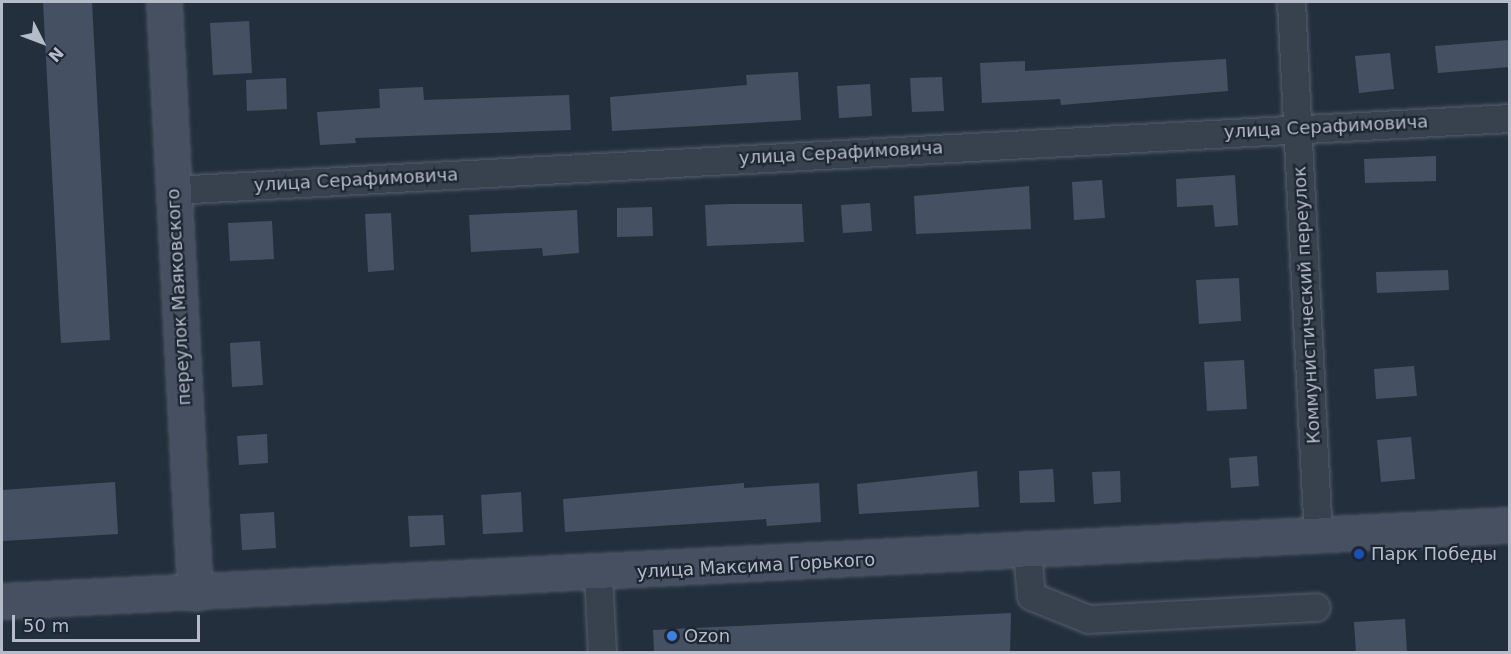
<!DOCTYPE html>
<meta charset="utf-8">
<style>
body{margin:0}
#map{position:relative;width:1511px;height:654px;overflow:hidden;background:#242f3e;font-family:"DejaVu Sans",sans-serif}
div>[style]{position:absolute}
.building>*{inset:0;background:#455162}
.roads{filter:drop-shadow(0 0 2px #565f6c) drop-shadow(0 0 2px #565f6c)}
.street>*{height:27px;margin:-13.5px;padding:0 13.5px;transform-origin:13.5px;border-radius:13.5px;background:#38414e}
.secondary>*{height:33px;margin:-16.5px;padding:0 16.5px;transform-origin:16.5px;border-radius:16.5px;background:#465061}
.dots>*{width:16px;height:16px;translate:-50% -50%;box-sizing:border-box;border:3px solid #1d2633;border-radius:50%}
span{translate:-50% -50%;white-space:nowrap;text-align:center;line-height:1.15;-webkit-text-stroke:4.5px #1d2633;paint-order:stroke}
.street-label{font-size:18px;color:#b4bcc9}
.poi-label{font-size:18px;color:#b4bcc9}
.left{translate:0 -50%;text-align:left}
.frame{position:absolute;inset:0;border:3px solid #b4bcc9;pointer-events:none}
.north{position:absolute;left:12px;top:12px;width:60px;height:60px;-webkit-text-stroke:4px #1d2633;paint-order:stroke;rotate:132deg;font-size:16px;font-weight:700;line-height:24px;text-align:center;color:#b4bcc9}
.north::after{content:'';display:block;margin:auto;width:21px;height:27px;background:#b4bcc9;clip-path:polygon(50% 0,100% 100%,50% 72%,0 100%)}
.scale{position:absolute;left:12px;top:615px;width:188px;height:27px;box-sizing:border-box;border:3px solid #b4bcc9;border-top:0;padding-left:8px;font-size:18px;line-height:21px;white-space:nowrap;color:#b4bcc9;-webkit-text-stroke:4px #1d2633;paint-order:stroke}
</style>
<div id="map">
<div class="building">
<i style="clip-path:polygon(43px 2px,92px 2px,110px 340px,61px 343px)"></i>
<i style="clip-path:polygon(249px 21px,252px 73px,213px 75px,210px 23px)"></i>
<i style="clip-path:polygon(1509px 40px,1509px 67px,1438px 73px,1435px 46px)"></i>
<i style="clip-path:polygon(1390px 53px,1394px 89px,1359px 93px,1355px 56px)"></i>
<i style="clip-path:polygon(1226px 59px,1228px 91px,1061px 105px,1060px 99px,982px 103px,980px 63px,1025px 61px,1025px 71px)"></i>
<i style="clip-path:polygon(798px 72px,801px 120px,612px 131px,610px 97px,747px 85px,746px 75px)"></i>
<i style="clip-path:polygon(942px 77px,944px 111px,912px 112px,910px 78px)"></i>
<i style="clip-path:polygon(286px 78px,287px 109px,247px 111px,246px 80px)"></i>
<i style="clip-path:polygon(870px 84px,872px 116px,839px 118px,837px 86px)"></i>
<i style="clip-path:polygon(423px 87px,424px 100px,569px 95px,571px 130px,355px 138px,356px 143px,320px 145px,317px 112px,380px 108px,379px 89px)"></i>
<i style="clip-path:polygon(1436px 156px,1436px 181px,1365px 183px,1364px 159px)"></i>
<i style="clip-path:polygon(1235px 175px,1238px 225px,1215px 227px,1213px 205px,1177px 207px,1176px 179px)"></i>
<i style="clip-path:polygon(1102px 180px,1105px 218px,1074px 220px,1072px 182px)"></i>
<i style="clip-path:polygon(1029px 186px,1031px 229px,916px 234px,914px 196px)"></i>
<i style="clip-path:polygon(870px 203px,872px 231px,843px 233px,841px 205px)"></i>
<i style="clip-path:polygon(731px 204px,802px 204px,804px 242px,707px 246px,705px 205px)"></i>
<i style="clip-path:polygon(652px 207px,653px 236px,617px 237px,617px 208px)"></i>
<i style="clip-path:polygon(577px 210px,579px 253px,543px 256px,542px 248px,471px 252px,469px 215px)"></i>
<i style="clip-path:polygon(391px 213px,394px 270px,368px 272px,365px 214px)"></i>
<i style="clip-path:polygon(272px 221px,274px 259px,230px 261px,228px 223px)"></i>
<i style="clip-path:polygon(1448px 270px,1449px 290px,1377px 293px,1376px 272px)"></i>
<i style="clip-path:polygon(1239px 278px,1241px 321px,1199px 324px,1196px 280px)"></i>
<i style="clip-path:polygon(260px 341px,263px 385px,232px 387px,230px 343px)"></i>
<i style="clip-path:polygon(1244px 360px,1247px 409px,1207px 411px,1204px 362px)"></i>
<i style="clip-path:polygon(1414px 366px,1417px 396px,1376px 399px,1374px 369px)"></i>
<i style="clip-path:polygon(267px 434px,268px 463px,239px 465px,237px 436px)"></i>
<i style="clip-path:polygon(1411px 437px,1415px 479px,1381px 482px,1377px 440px)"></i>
<i style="clip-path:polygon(1257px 456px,1259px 486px,1231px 488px,1229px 458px)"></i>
<i style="clip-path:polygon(1053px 469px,1055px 502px,1020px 503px,1019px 471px)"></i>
<i style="clip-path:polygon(977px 471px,979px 507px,859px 514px,857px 484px)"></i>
<i style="clip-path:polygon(1120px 471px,1121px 502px,1094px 504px,1092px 472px)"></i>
<i style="clip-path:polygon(115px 482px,118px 534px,2px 541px,2px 490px)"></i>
<i style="clip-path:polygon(744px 483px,744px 488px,819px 483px,821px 522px,767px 526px,766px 519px,565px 532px,563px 499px)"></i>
<i style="clip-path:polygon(521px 492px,523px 532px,483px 534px,481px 495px)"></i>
<i style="clip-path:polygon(274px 512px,276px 548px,242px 550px,240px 514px)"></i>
<i style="clip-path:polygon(443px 515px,445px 545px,410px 547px,408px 516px)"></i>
<i style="clip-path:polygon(1011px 613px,1010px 652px,654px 652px,653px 630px)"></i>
<i style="clip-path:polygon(1405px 619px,1407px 652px,1356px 652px,1354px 622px)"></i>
</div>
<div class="roads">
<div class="street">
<i style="left:1291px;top:2px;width:536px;rotate:87.11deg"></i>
<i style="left:172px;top:190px;width:1340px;rotate:-3.08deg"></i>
<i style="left:1027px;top:552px;width:44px;rotate:84.8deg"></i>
<i style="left:1031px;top:596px;width:61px;rotate:22deg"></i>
<i style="left:1088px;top:619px;width:228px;rotate:-3deg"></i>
<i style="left:598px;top:574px;width:78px;rotate:87.1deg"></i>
</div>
<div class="secondary">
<i style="left:164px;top:2px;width:592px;rotate:87deg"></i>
<i style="left:2px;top:601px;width:1510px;rotate:-2.89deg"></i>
</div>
</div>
<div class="dots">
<i style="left:1359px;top:554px;background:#1a4fb4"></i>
<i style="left:672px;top:636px;background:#3f7fe0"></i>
</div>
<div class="street-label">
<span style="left:1326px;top:127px;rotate:-3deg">улица Серафимовича</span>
<span style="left:841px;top:153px;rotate:-3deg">улица Серафимовича</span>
<span style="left:356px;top:180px;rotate:-3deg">улица Серафимовича</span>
<span style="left:179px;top:297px;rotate:-93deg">переулок Маяковского</span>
<span style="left:1307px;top:305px;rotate:-93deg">Коммунистический переулок</span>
<span style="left:756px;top:566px;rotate:-3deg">улица Максима Горького</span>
</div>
<div class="poi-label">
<span class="left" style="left:1371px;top:554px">Парк Победы</span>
<span class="left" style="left:684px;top:636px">Ozon</span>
</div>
<div class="frame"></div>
<div class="north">N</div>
<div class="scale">50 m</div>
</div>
